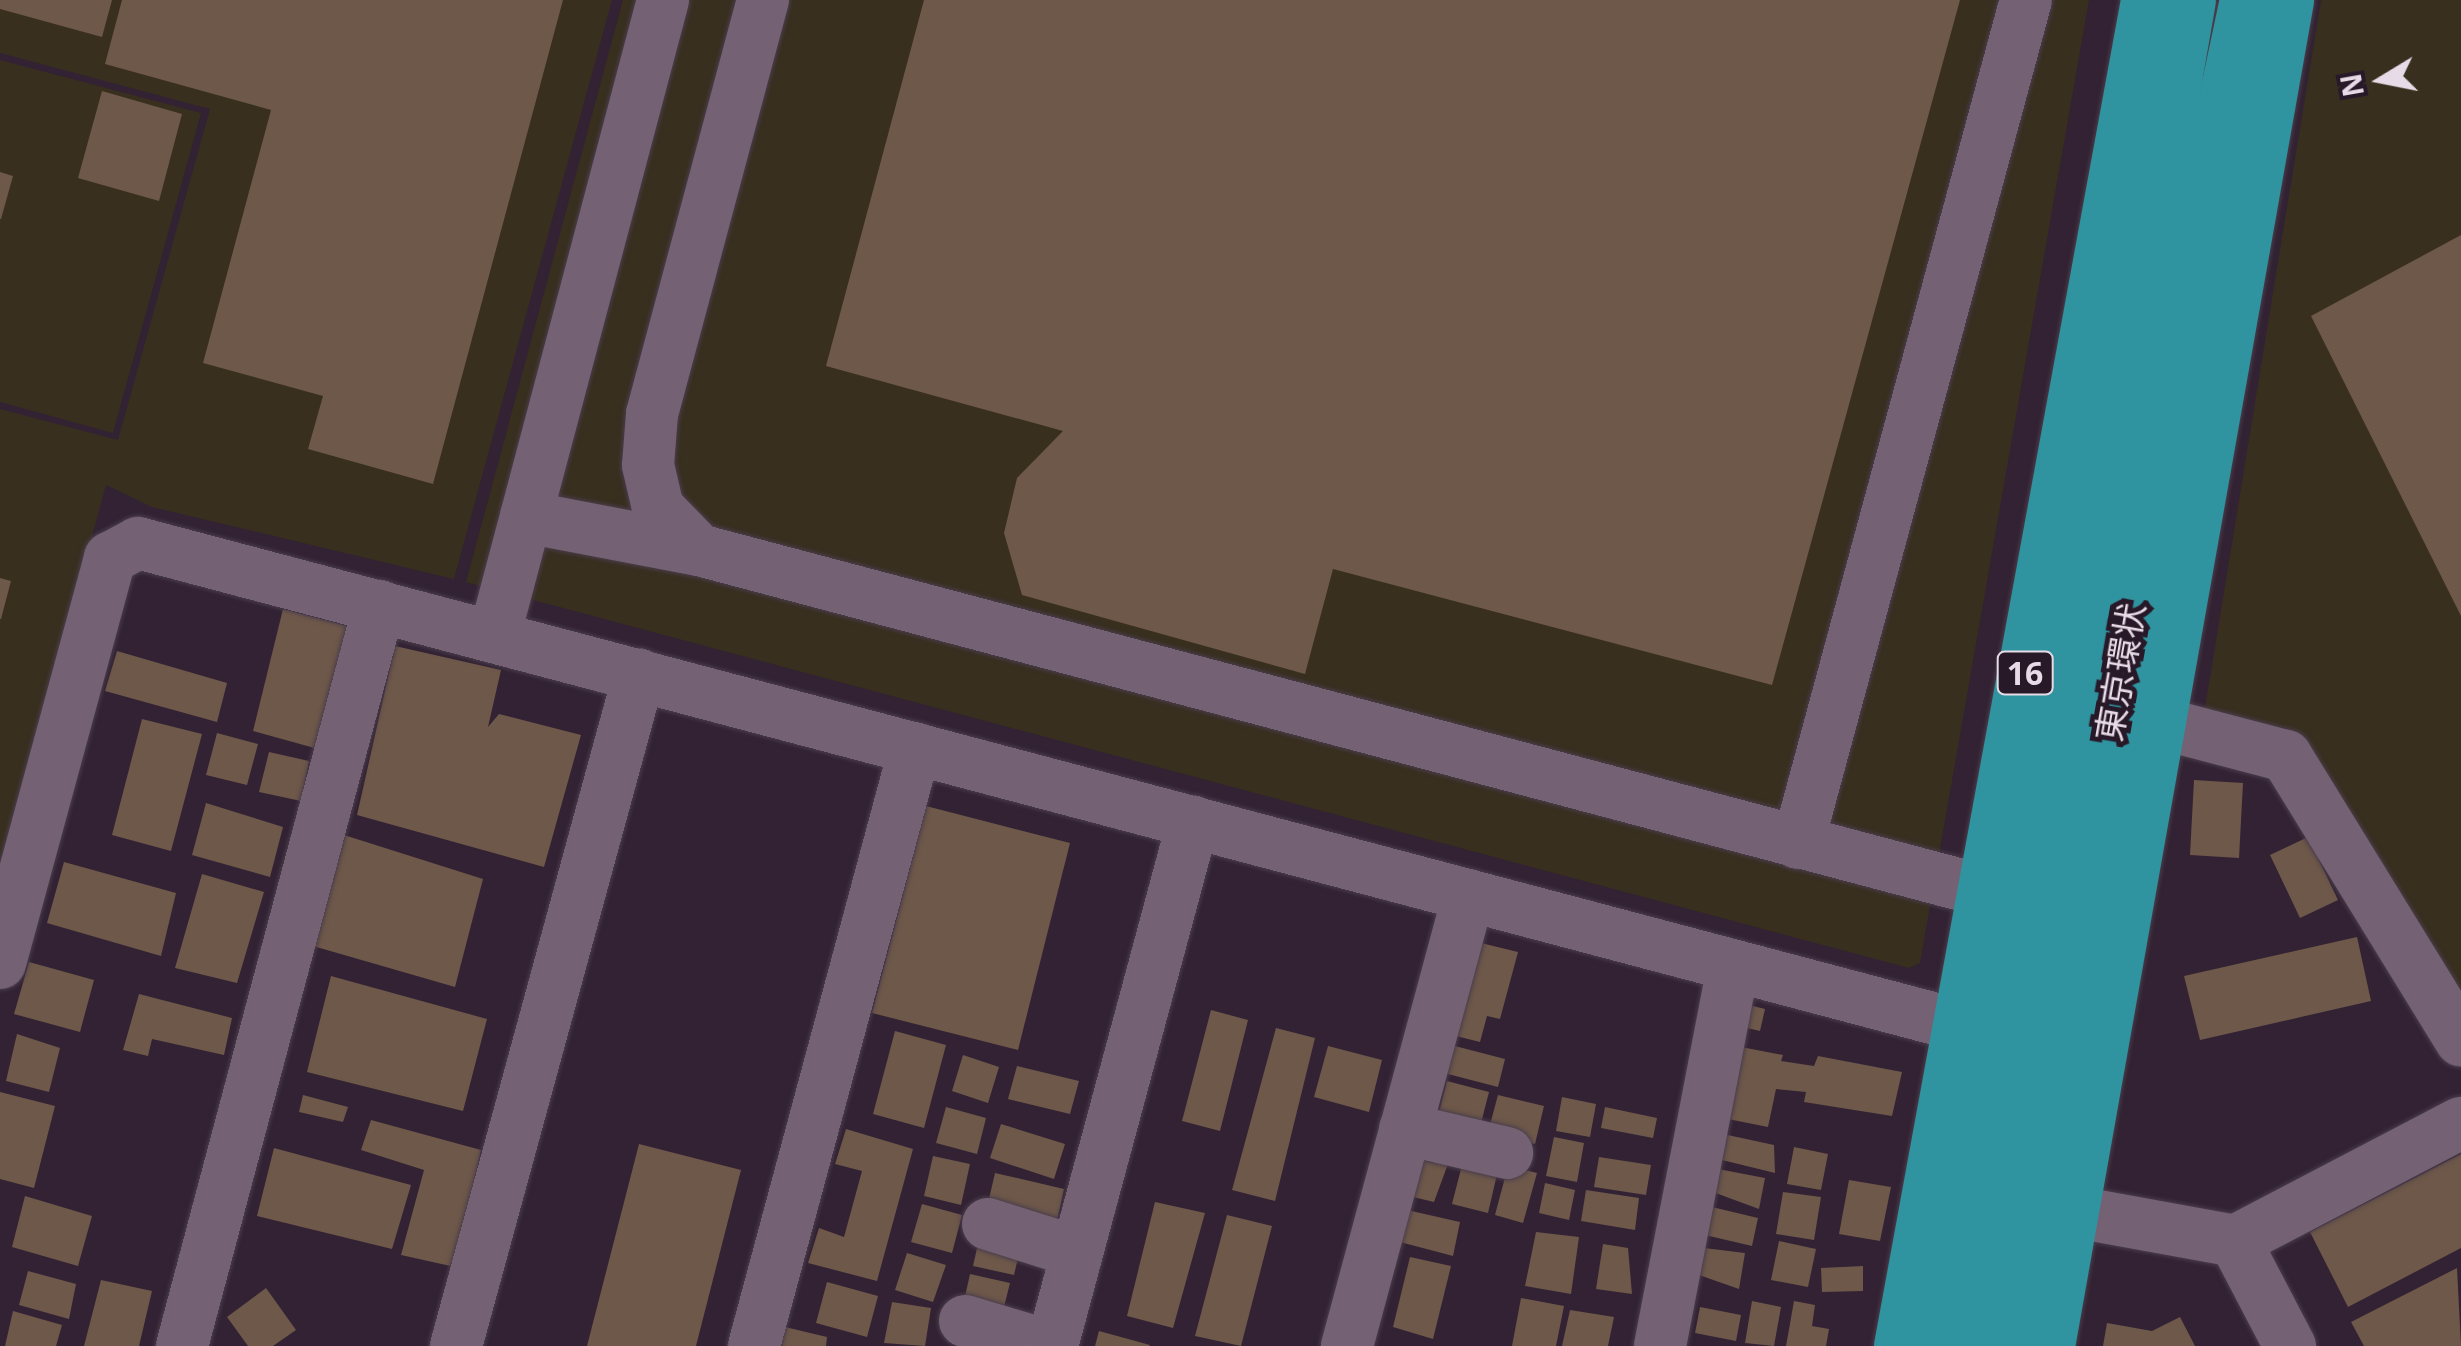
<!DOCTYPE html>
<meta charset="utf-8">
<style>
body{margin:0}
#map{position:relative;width:2461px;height:1346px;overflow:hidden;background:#322233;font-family:"Noto Sans","Noto Sans JP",sans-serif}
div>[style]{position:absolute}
.industrial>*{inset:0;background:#382f1f}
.building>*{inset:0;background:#6e584a}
.roads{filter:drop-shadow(0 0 2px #4a3d4b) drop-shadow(0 0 2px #4a3d4b)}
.minor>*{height:52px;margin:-26px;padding:0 26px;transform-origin:26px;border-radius:26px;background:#746274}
.highway>*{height:55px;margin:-27.5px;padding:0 27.5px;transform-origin:27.5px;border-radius:27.5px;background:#2f94a0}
span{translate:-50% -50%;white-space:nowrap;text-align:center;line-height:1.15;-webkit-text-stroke:10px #281929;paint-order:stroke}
.shield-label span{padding:2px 8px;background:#281929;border:2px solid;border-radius:8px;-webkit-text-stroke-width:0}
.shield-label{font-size:32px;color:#e6dbe6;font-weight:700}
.street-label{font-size:35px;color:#e6dbe6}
.north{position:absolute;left:2331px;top:30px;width:100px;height:100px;-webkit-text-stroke:8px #281929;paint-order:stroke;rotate:260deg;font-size:28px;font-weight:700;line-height:40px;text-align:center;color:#e6dbe6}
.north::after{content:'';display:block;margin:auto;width:35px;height:45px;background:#e6dbe6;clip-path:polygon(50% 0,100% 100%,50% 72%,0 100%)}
</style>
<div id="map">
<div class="industrial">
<i style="clip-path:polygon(0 0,612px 0,454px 579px,152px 507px,106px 485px,0 875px,0 409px,118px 440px,210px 109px,0 53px)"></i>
<i style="clip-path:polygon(623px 0,2089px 0,1920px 963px,1909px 968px,466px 582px)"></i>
<i style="clip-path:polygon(2321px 0,2461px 0,2461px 1006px,2295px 731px,2204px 714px)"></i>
<i style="clip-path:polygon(0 60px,201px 113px,113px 433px,0 402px)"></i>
</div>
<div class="building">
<i style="clip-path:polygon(0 0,112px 0,102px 37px,0 9px)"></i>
<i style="clip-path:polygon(122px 0,563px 0,433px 484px,308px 449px,323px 396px,203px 363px,271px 110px,105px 64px)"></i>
<i style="clip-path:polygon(924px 0,1960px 0,1772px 685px,1333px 569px,1305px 674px,1022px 595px,1004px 533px,1017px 478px,1063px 431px,826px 366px)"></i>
<i style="clip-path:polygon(102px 91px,182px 114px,159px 201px,78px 178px)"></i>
<i style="clip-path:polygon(0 172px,13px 176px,1px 219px,0 219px)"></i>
<i style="clip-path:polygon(2461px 235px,2461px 616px,2311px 316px)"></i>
<i style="clip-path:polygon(0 578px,11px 581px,1px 619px,0 619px)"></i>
<i style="clip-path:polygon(283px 609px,347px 626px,318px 749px,253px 731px)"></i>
<i style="clip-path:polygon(395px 646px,501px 670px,488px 727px,499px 714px,581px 735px,544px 867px,357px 815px)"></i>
<i style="clip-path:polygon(117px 651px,227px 683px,217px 722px,105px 691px)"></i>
<i style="clip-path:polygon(142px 719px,202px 734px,171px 851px,112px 835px)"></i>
<i style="clip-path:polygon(217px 733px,258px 744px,247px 785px,206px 775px)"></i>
<i style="clip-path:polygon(269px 752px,309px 761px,301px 801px,259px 792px)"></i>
<i style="clip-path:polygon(2194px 780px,2243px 783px,2239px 858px,2190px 855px)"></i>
<i style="clip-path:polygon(206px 803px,283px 827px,270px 877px,192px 855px)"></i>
<i style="clip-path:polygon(926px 806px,1070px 843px,1018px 1050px,872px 1013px)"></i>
<i style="clip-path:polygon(344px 835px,483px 879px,455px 987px,313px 946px)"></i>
<i style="clip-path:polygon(2308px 837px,2338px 900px,2300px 918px,2270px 855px)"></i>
<i style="clip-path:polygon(64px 862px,176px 893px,161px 956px,47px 923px)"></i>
<i style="clip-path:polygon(202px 874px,264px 892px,237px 983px,175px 968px)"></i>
<i style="clip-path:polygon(2357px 937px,2371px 1001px,2200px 1040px,2184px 976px)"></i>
<i style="clip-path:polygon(1477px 942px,1518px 952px,1500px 1019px,1487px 1016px,1480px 1042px,1452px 1035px)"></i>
<i style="clip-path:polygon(29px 962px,94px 980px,80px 1032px,14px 1014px)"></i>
<i style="clip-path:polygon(331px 976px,487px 1019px,463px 1111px,307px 1072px)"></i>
<i style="clip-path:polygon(139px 994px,232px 1018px,224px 1055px,152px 1039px,148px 1056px,123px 1050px)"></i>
<i style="clip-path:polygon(1749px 1005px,1765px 1009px,1760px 1031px,1743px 1027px)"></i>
<i style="clip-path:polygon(1211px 1010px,1248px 1020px,1220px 1131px,1182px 1121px)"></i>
<i style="clip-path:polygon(1276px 1028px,1315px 1038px,1275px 1201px,1232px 1190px)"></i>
<i style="clip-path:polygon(895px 1031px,946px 1045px,924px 1128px,873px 1114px)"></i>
<i style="clip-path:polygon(17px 1034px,60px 1048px,49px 1092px,6px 1081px)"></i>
<i style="clip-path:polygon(1451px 1045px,1505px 1059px,1498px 1087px,1444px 1073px)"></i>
<i style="clip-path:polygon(1328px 1046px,1382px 1060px,1369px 1112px,1314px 1097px)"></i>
<i style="clip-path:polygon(1741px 1047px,1783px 1055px,1781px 1061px,1814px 1066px,1818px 1056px,1902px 1072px,1892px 1116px,1804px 1102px,1806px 1092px,1776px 1089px,1768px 1127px,1728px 1119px)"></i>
<i style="clip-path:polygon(963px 1055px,999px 1067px,988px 1103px,952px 1091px)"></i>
<i style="clip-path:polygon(1017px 1066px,1079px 1081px,1070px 1114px,1008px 1099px)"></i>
<i style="clip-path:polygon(1447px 1081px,1489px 1092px,1480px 1127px,1438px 1116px)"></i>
<i style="clip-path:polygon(0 1092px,55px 1106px,34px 1188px,0 1179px)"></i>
<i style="clip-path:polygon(303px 1095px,348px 1107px,343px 1122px,299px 1112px)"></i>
<i style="clip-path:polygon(1498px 1095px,1544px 1106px,1535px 1144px,1488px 1132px)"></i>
<i style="clip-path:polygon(1562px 1097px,1596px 1104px,1590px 1137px,1556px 1131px)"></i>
<i style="clip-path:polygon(946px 1107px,986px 1118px,977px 1154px,936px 1143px)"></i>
<i style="clip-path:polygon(1605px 1107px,1657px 1118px,1653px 1138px,1601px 1128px)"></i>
<i style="clip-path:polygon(371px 1120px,481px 1150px,455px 1267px,401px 1255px,424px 1170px,361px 1150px)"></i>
<i style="clip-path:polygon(1001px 1124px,1065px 1144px,1054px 1179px,990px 1158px)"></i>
<i style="clip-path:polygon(846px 1129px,913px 1149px,877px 1281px,808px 1263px,819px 1228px,844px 1237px,862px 1171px,835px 1164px)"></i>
<i style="clip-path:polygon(1723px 1134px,1774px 1145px,1775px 1173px,1718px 1159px)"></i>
<i style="clip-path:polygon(1554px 1137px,1584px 1143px,1577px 1182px,1546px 1176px)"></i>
<i style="clip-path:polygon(639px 1144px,741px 1170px,696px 1346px,587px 1346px)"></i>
<i style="clip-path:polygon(1794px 1147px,1828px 1154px,1821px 1190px,1787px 1184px)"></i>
<i style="clip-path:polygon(274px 1148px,411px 1185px,392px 1249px,257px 1216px)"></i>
<i style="clip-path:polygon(1436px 1149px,1452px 1153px,1434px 1202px,1409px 1196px,1417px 1159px,1433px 1163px)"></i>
<i style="clip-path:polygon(2461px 1154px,2461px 1248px,2348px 1307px,2310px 1232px)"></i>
<i style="clip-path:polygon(933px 1156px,970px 1164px,961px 1205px,924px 1196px)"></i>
<i style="clip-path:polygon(1599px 1157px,1651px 1165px,1646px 1195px,1594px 1187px)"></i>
<i style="clip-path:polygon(1463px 1161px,1498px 1170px,1488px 1213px,1452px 1204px)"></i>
<i style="clip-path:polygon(1508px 1166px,1537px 1173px,1523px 1223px,1495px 1215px)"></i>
<i style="clip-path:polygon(1718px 1169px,1765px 1178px,1759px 1209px,1713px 1192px)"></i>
<i style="clip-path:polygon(995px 1173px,1064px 1189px,1056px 1225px,989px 1199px)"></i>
<i style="clip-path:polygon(1849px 1180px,1891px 1187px,1880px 1241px,1839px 1234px)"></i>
<i style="clip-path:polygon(1545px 1183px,1575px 1190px,1569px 1220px,1539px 1213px)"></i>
<i style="clip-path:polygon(1586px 1190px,1639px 1198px,1635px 1230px,1581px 1221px)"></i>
<i style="clip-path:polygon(1783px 1192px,1821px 1197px,1814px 1240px,1776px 1234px)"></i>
<i style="clip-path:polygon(25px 1196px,92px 1216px,78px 1266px,12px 1247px)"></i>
<i style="clip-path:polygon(1155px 1202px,1205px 1213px,1173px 1328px,1127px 1316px)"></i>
<i style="clip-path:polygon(922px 1204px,962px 1215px,952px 1253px,911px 1242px)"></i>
<i style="clip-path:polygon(1712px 1207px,1758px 1218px,1752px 1246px,1705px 1235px)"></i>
<i style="clip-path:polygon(1407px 1210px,1460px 1222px,1453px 1256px,1400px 1242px)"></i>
<i style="clip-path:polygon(1227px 1215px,1272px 1226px,1241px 1346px,1195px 1336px)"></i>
<i style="clip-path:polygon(1536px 1232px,1579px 1237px,1571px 1294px,1525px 1286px)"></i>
<i style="clip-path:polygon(980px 1235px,1021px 1245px,1014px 1275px,973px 1266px)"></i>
<i style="clip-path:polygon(1779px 1241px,1816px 1249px,1808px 1287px,1771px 1280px)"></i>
<i style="clip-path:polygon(1603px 1244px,1628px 1248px,1632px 1294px,1596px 1289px)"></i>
<i style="clip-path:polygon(1704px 1248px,1745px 1253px,1739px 1289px,1699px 1275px)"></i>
<i style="clip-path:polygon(907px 1253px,946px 1265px,933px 1302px,895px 1290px)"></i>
<i style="clip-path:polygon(1410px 1257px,1451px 1266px,1433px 1339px,1393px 1327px)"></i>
<i style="clip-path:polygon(1863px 1266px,1863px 1291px,1822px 1292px,1821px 1268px)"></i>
<i style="clip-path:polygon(2457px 1268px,2461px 1346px,2364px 1346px,2351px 1322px)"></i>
<i style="clip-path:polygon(28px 1271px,76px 1284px,69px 1319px,19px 1305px)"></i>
<i style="clip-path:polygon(970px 1274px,1010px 1283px,1003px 1311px,964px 1301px)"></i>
<i style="clip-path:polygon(101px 1280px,152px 1291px,139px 1346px,84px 1346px)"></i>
<i style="clip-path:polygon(827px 1282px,878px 1296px,867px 1337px,816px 1323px)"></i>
<i style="clip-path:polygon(266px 1288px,296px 1330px,273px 1346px,248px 1346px,227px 1317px)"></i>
<i style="clip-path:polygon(1521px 1298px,1564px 1306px,1556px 1346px,1512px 1346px)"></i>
<i style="clip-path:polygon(1752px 1301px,1781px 1307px,1774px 1346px,1745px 1343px)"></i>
<i style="clip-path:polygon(1794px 1301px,1815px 1305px,1812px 1326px,1829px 1329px,1826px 1346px,1786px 1346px)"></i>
<i style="clip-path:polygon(892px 1302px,931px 1308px,925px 1346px,884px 1343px)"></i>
<i style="clip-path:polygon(1700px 1307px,1741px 1315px,1736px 1341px,1695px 1333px)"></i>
<i style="clip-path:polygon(1570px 1310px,1614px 1317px,1608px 1346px,1562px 1346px)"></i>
<i style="clip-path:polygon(13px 1311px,62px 1325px,56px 1346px,5px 1346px)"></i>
<i style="clip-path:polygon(2180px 1317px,2195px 1346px,2103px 1346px,2107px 1323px,2152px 1331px)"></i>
<i style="clip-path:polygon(785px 1327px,827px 1337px,826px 1346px,781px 1346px)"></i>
<i style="clip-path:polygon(1099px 1331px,1150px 1345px,1149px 1346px,1095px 1346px)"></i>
</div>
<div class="roads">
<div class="minor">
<i style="left:526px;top:517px;width:176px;rotate:10.8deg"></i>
<i style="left:699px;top:550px;width:1329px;rotate:14.86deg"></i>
<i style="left:699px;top:550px;width:59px;rotate:-134.3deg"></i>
<i style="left:658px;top:508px;width:44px;rotate:-103.1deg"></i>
<i style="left:648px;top:465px;width:51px;rotate:-85.5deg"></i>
<i style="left:652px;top:414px;width:429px;rotate:-75deg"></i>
<i style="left:494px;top:637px;width:659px;rotate:-75.14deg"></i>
<i style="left:2160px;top:723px;width:130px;rotate:14.7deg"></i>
<i style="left:2286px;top:756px;width:334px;rotate:58.4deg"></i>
<i style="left:1798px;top:843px;width:873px;rotate:-74.87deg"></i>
<i style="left:0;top:963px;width:420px;rotate:-74.8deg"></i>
<i style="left:110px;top:558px;width:32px;rotate:-28deg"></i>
<i style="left:138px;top:543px;width:1883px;rotate:14.83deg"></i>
<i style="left:1405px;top:1129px;width:105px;rotate:13.2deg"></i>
<i style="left:2076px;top:1212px;width:162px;rotate:10.3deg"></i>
<i style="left:2235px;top:1241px;width:119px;rotate:62.4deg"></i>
<i style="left:988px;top:1224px;width:93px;rotate:17.5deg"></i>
<i style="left:2235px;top:1241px;width:255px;rotate:-27.6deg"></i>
<i style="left:965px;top:1321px;width:88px;rotate:16.6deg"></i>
<i style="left:182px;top:1346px;width:766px;rotate:-75.09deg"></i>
<i style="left:456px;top:1346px;width:696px;rotate:-74.74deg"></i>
<i style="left:754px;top:1346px;width:619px;rotate:-74.93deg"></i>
<i style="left:1052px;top:1346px;width:543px;rotate:-74.94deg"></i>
<i style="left:1347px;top:1346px;width:467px;rotate:-74.9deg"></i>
<i style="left:1660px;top:1346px;width:387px;rotate:-79.1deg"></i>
</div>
<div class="highway">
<i style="left:1901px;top:1346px;width:1368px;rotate:-79.6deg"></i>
<i style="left:1953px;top:1346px;width:1366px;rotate:-80.1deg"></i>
<i style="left:2004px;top:1346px;width:1104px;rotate:-80.2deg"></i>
<i style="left:2192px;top:258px;width:264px;rotate:-78deg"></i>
<i style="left:2047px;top:1346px;width:1367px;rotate:-79.93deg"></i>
</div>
</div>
<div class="shield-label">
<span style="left:2025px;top:673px">16</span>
</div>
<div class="street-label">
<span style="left:2120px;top:672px;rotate:-80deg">東京環状</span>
</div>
<div class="north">N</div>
</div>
